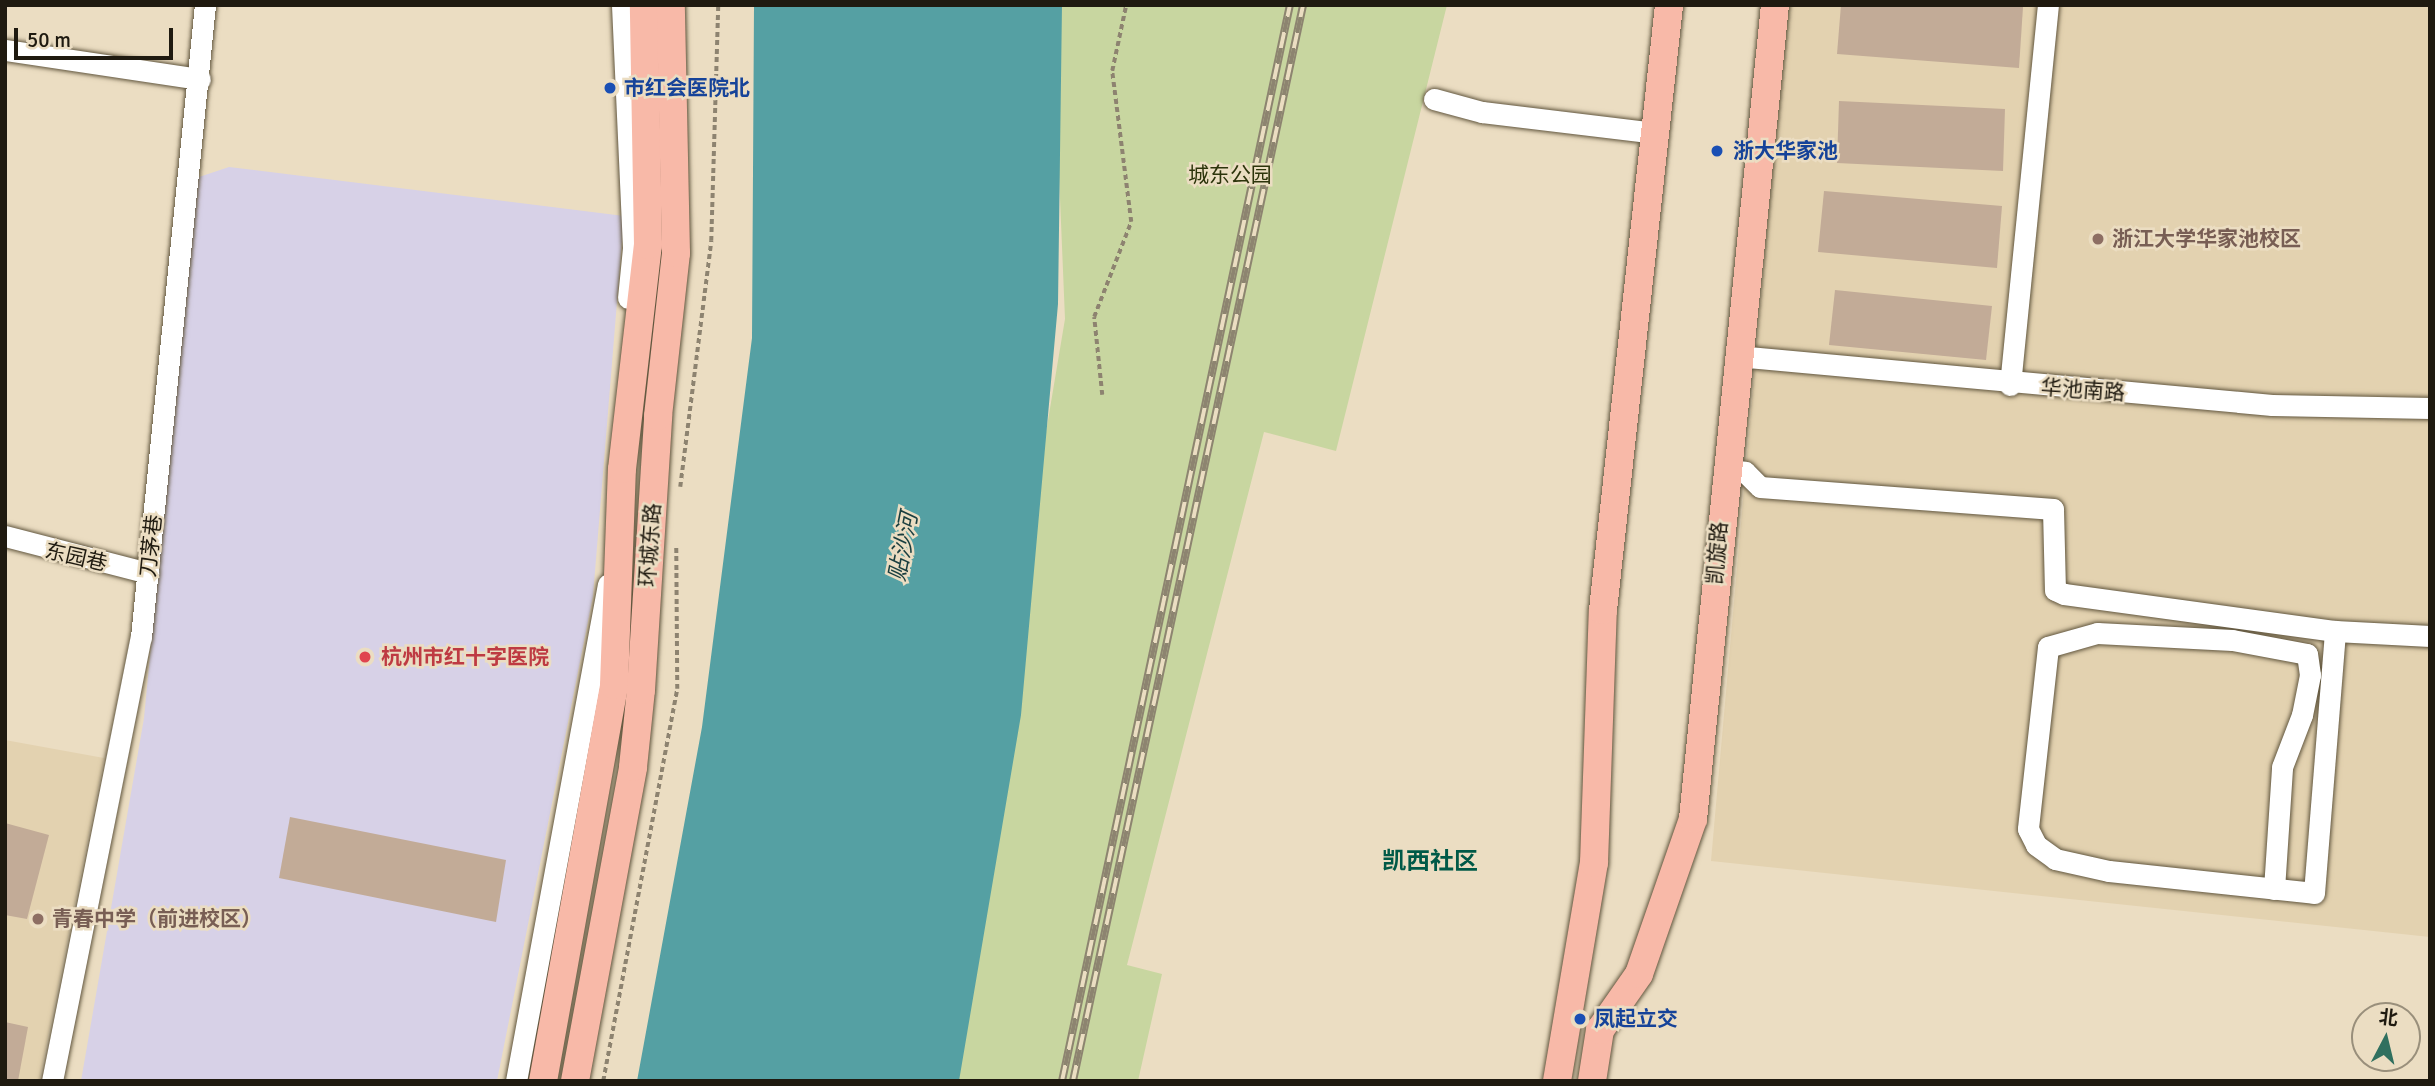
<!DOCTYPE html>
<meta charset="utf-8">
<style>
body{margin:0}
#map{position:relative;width:2435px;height:1086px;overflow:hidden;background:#ebddc2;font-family:Signika,"Noto Sans SC",sans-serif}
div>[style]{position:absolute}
.built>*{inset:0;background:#e3d2b0}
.medical>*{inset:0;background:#d7d1e7}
.green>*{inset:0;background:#c8d6a0}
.water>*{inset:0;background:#55a0a3}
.building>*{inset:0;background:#c2ab97}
.path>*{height:3.5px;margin-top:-1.75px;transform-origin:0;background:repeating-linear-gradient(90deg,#8d8370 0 5px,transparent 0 8.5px)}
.roads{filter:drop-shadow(0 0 2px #61563e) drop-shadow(0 0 2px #61563e)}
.minor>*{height:21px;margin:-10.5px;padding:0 10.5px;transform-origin:10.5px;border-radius:10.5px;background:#fff}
.major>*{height:28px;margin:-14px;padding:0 14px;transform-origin:14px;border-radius:14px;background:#f8b9a8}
.rail>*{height:8px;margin-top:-4px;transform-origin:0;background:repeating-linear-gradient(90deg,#ebddc2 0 16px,#8d8470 0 32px);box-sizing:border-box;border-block:2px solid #8d8470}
.dots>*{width:19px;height:19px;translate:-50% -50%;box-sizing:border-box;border:4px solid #ebddc2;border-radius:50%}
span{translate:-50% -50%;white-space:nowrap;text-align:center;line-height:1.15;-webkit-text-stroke:5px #ebddc2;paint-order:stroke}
.transit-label{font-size:21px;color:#164399;font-weight:700}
.left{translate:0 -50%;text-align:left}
.park-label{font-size:21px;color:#2c340b}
.education-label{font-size:21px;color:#785e54;font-weight:700}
.street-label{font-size:21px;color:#1f1a10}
.health-label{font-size:21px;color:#be3a42;font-weight:700}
.water-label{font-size:23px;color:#193e3f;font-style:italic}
.quarter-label{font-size:24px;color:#005947;font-weight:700}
.frame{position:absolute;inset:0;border:7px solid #1f1a10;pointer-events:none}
.north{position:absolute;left:2351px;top:1002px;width:70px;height:70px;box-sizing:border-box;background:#ebddc2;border:2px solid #998f7b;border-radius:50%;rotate:7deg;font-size:19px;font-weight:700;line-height:28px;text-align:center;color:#1f1a10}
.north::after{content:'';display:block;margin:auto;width:24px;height:32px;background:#30705f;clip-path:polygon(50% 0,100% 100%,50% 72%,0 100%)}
.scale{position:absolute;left:14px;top:28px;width:159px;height:32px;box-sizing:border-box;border:4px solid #1f1a10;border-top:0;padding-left:9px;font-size:21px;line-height:24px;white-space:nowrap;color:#1f1a10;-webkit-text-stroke:5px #ebddc2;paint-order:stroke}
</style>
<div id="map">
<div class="built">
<i style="clip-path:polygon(1787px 5px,2430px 5px,2430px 937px,1711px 861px)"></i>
<i style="clip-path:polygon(5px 740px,104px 758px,39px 1081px,5px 1081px)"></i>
</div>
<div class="medical">
<i style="clip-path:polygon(229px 167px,624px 216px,593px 596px,497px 1081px,81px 1081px,144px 718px,196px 178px)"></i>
</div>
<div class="green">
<i style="clip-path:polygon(1052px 5px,1447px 5px,1336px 451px,1264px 432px,1127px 965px,1162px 974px,1138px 1081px,937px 1081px,1065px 319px)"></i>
</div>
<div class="water">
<i style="clip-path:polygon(754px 5px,1062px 5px,1058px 304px,1021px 715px,959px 1081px,637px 1081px,702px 727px,752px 338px)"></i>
</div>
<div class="building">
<i style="clip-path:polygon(1841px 5px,2023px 7px,2019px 68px,1837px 54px)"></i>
<i style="clip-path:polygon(1839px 101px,2005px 109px,2003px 171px,1837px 163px)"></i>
<i style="clip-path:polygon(1824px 191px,2002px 206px,1997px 268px,1818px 252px)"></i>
<i style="clip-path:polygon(1835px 290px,1992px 306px,1986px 360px,1829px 345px)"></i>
<i style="clip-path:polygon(290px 817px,506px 860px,496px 922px,279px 878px)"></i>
<i style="clip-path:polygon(5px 823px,49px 835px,27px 919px,5px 915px)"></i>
<i style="clip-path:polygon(5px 1022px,28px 1027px,18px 1081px,5px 1081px)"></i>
</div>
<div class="path">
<i style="left:1102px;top:395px;width:78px;rotate:-95.9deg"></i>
<i style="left:1094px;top:317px;width:102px;rotate:-68.7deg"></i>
<i style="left:1131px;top:222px;width:152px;rotate:-97.2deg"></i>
<i style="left:1112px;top:71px;width:67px;rotate:-78deg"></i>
<i style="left:680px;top:487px;width:248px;rotate:-82.8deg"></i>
<i style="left:711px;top:241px;width:236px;rotate:-88.3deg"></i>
<i style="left:603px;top:1081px;width:399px;rotate:-79.3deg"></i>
<i style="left:677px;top:689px;width:142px;rotate:-90.4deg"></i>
</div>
<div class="roads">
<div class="minor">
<i style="left:622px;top:5px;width:243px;rotate:87.4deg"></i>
<i style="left:633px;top:248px;width:50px;rotate:95.7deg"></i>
<i style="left:5px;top:50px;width:197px;rotate:8.5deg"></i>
<i style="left:1434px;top:99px;width:50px;rotate:15.2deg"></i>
<i style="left:1482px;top:112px;width:174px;rotate:6.9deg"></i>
<i style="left:1737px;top:356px;width:537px;rotate:5.23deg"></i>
<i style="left:2272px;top:405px;width:158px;rotate:1.1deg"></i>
<i style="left:2010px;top:385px;width:382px;rotate:-84.3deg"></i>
<i style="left:1724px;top:470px;width:21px;rotate:5deg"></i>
<i style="left:1745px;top:472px;width:21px;rotate:45deg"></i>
<i style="left:1760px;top:487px;width:294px;rotate:4.3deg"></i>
<i style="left:2053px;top:509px;width:81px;rotate:88.6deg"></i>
<i style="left:2055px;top:590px;width:10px;rotate:24deg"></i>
<i style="left:2064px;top:594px;width:274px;rotate:7.8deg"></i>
<i style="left:2335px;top:631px;width:95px;rotate:3deg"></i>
<i style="left:5px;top:536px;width:148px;rotate:14.5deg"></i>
<i style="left:2274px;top:889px;width:122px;rotate:-86.2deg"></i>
<i style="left:2282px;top:767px;width:56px;rotate:-69deg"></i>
<i style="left:2302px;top:715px;width:41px;rotate:-78.7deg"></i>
<i style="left:2310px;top:675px;width:21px;rotate:-98deg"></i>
<i style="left:2307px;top:654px;width:76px;rotate:-169.4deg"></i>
<i style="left:2232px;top:640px;width:135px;rotate:-177deg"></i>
<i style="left:2097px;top:633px;width:51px;rotate:164.1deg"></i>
<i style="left:2048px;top:647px;width:183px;rotate:96.3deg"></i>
<i style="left:2028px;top:829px;width:18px;rotate:63deg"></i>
<i style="left:2036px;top:845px;width:24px;rotate:36deg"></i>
<i style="left:2055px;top:859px;width:55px;rotate:12.5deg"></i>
<i style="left:2109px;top:871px;width:206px;rotate:6.1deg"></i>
<i style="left:2314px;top:893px;width:263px;rotate:-85.4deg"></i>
<i style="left:52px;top:1081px;width:453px;rotate:-78.7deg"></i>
<i style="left:141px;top:637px;width:635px;rotate:-84.22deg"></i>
<i style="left:516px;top:1081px;width:505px;rotate:-79.51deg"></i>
</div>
<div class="major">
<i style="left:543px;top:1081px;width:402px;rotate:-79.8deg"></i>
<i style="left:614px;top:685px;width:216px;rotate:-87.9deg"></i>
<i style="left:622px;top:469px;width:226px;rotate:-83.4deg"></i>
<i style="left:648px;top:245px;width:240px;rotate:-91deg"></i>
<i style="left:575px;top:1081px;width:319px;rotate:-79.5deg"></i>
<i style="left:633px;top:767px;width:77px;rotate:-84.1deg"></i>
<i style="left:641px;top:690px;width:275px;rotate:-86.4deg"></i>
<i style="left:658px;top:416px;width:164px;rotate:-83.7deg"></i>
<i style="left:676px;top:253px;width:248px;rotate:-91.2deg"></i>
<i style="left:1557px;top:1081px;width:221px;rotate:-80.4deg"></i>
<i style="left:1594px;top:863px;width:253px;rotate:-88deg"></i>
<i style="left:1603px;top:610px;width:609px;rotate:-83.77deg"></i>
<i style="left:1592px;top:1081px;width:52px;rotate:-81.1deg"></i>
<i style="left:1600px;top:1030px;width:68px;rotate:-55.1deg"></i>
<i style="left:1639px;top:974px;width:164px;rotate:-70.8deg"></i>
<i style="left:1693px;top:819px;width:818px;rotate:-84.25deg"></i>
</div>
</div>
<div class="rail">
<i style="left:1062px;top:1081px;width:1100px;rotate:-78.04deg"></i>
<i style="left:1073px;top:1081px;width:1100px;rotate:-77.93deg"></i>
</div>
<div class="dots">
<i style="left:610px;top:88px;background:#1a4fb4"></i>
<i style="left:1717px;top:151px;background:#1a4fb4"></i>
<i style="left:2098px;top:239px;background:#8d6e63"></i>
<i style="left:365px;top:657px;background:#e0444e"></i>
<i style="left:38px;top:919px;background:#8d6e63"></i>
<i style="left:1580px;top:1019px;background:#1a4fb4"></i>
</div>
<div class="transit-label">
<span class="left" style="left:624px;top:88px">市红会医院北</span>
<span class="left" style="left:1733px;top:151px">浙大华家池</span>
<span class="left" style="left:1594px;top:1019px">凤起立交</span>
</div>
<div class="park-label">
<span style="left:1230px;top:175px">城东公园</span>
</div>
<div class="education-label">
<span class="left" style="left:2112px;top:239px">浙江大学华家池校区</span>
<span class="left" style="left:52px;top:919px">青春中学（前进校区）</span>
</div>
<div class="street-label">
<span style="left:2083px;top:390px;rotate:4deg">华池南路</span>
<span style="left:650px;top:545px;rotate:-86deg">环城东路</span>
<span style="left:151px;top:546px;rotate:-84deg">刀茅巷</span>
<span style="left:1717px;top:553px;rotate:-85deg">凯旋路</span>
<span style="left:76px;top:557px;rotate:13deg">东园巷</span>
</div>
<div class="health-label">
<span class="left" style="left:381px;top:657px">杭州市红十字医院</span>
</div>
<div class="water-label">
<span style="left:904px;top:547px;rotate:-79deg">贴沙河</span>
</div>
<div class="quarter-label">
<span style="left:1430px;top:862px">凯西社区</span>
</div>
<div class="frame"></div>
<div class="north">北</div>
<div class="scale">50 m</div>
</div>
